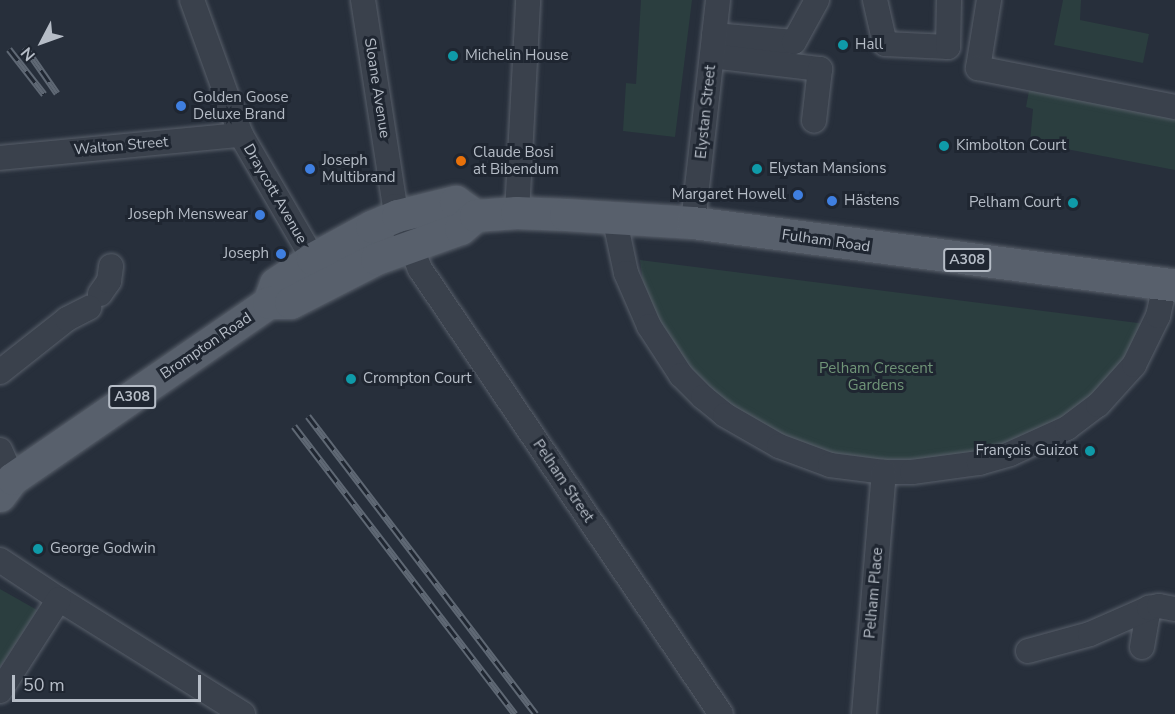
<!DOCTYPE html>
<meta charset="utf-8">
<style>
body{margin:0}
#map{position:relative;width:1175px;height:714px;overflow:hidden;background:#272f3b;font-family:"Nunito Sans",sans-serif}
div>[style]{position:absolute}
.green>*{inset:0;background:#2b3e3f}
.roads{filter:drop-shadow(0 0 2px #585f6a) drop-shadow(0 0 2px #585f6a)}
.minor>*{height:24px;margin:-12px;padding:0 12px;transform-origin:12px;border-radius:12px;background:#3a414c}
.major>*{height:32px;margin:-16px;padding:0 16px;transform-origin:16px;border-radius:16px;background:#58606c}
.rail>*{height:7px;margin-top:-3.5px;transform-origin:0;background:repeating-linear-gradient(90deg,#1f2631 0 14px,#5f6874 0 28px);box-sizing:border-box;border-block:2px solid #5f6874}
.dots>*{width:16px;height:16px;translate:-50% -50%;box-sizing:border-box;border:3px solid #1f2631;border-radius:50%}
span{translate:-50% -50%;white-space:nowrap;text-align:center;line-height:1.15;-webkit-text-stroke:6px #1f2631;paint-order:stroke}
.shield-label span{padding:2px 4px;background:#1f2631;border:2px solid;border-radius:4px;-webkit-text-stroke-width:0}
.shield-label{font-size:14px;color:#b6bdc7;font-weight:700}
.poi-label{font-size:15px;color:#b6bdc7}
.left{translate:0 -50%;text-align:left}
.right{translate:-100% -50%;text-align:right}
.street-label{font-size:15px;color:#b6bdc7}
.park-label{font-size:15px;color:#709578}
.north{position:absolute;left:12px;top:12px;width:60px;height:60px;-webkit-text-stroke:4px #1f2631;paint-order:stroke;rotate:229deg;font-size:16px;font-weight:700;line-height:24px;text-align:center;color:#b6bdc7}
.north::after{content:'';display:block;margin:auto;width:21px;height:27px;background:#b6bdc7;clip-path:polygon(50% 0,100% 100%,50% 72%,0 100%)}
.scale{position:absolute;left:12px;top:675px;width:189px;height:27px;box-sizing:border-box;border:3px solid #b6bdc7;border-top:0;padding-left:8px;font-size:18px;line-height:21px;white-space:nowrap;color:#b6bdc7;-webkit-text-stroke:4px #1f2631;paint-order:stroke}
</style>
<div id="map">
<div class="green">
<i style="clip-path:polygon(641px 0,692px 0,675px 137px,623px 131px,626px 83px,636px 84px)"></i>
<i style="clip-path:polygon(1063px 0,1081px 0,1080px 20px,1149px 34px,1143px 63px,1054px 45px)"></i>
<i style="clip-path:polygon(1030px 85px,1175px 114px,1175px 170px,1030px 142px,1033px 109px,1026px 107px)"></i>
<i style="clip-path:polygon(640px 260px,1146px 324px,1125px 360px,1102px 388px,1053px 424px,1016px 441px,978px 453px,940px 459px,859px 461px,794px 444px,744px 418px,681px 363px,644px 292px)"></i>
<i style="clip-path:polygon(0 589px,37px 610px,0 667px)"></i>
</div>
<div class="roads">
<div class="minor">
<i style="left:192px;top:0;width:144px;rotate:70.1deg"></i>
<i style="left:241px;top:135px;width:161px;rotate:59.8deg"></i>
<i style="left:363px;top:0;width:208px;rotate:81.2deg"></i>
<i style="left:395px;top:206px;width:68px;rotate:68.4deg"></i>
<i style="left:420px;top:269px;width:537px;rotate:55.93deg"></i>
<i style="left:875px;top:0;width:45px;rotate:77.2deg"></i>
<i style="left:885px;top:44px;width:63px;rotate:2.7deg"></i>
<i style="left:948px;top:47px;width:47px;rotate:-88.8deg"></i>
<i style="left:989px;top:0;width:69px;rotate:99.2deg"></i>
<i style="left:978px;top:68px;width:201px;rotate:11.2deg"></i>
<i style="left:714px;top:35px;width:80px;rotate:5deg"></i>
<i style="left:794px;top:42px;width:48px;rotate:-61.3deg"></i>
<i style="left:712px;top:56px;width:109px;rotate:6.9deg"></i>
<i style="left:820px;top:69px;width:52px;rotate:96.6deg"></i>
<i style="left:0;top:158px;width:242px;rotate:-5.5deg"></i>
<i style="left:517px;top:213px;width:213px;rotate:-87deg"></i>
<i style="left:614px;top:216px;width:58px;rotate:78.1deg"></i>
<i style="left:626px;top:273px;width:58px;rotate:66.5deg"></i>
<i style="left:649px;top:326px;width:59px;rotate:56.9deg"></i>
<i style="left:681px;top:375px;width:31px;rotate:45deg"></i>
<i style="left:703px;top:397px;width:28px;rotate:39deg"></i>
<i style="left:725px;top:415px;width:62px;rotate:29.9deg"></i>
<i style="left:779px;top:446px;width:54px;rotate:20.4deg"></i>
<i style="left:830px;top:465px;width:54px;rotate:7.4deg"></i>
<i style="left:884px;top:472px;width:28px"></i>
<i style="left:912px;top:472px;width:68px;rotate:-7.7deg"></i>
<i style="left:979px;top:463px;width:32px;rotate:-16deg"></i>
<i style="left:1010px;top:454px;width:63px;rotate:-24.5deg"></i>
<i style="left:1067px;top:428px;width:39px;rotate:-37deg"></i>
<i style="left:1098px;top:405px;width:54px;rotate:-48deg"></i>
<i style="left:1134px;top:365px;width:55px;rotate:-63.9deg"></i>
<i style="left:1158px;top:316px;width:32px;rotate:-77deg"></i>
<i style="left:693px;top:223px;width:224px;rotate:-83.6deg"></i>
<i style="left:100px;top:294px;width:16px;rotate:-55deg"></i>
<i style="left:109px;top:281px;width:15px;rotate:-82deg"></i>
<i style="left:0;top:372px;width:85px;rotate:-38.3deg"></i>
<i style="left:67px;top:319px;width:25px;rotate:-27deg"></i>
<i style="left:0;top:450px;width:32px;rotate:66deg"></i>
<i style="left:0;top:560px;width:71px;rotate:33.5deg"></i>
<i style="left:59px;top:599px;width:217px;rotate:32deg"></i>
<i style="left:1142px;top:647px;width:40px;rotate:-80deg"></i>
<i style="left:1028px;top:651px;width:64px;rotate:-15.3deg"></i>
<i style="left:1090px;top:634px;width:64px;rotate:-23.8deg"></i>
<i style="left:1149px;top:608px;width:10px;rotate:-11deg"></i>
<i style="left:1159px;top:606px;width:16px;rotate:11deg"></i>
<i style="left:0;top:691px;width:109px;rotate:-57.3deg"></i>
<i style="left:864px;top:714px;width:243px;rotate:-85.3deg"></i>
</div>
<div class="major">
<i style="left:269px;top:303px;width:20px;rotate:-70deg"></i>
<i style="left:276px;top:284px;width:45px;rotate:-34deg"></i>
<i style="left:313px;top:259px;width:67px;rotate:-28.5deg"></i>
<i style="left:372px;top:227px;width:28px;rotate:-23deg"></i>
<i style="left:398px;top:216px;width:60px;rotate:-13.6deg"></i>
<i style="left:456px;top:202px;width:24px;rotate:35deg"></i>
<i style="left:0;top:496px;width:21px;rotate:-53deg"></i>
<i style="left:13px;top:479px;width:311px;rotate:-34.5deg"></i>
<i style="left:269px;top:303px;width:22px"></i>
<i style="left:291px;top:303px;width:97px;rotate:-27.1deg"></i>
<i style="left:377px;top:259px;width:89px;rotate:-19.7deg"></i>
<i style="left:461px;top:229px;width:20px;rotate:-41deg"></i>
<i style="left:476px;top:216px;width:41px;rotate:-4.2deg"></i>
<i style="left:517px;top:213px;width:49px;rotate:2.3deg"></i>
<i style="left:566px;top:215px;width:127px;rotate:3.6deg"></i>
<i style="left:693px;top:223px;width:486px;rotate:7.4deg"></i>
</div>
</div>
<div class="rail">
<i style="left:25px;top:47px;width:56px;rotate:55.2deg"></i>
<i style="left:9px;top:49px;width:57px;rotate:52.1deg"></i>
<i style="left:308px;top:416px;width:375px;rotate:52.6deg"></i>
<i style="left:294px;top:426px;width:363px;rotate:52.5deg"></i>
</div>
<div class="dots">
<i style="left:843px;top:45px;background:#0f9aa8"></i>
<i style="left:453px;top:56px;background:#0f9aa8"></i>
<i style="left:181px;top:106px;background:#3f7fe0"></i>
<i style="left:944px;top:146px;background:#0f9aa8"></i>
<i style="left:461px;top:161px;background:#e8710a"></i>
<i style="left:310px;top:169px;background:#3f7fe0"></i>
<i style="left:757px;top:169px;background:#0f9aa8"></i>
<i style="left:798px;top:195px;background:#3f7fe0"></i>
<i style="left:832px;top:201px;background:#3f7fe0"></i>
<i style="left:1073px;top:203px;background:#0f9aa8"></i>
<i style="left:260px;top:215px;background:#3f7fe0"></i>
<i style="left:281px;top:254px;background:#3f7fe0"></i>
<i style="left:351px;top:379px;background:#0f9aa8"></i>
<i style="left:1090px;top:451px;background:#0f9aa8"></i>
<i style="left:38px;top:549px;background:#0f9aa8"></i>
</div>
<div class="shield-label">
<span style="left:967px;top:260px">A308</span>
<span style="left:132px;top:397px">A308</span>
</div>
<div class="poi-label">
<span class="left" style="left:855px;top:45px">Hall</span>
<span class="left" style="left:465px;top:56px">Michelin House</span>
<span class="left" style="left:193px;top:106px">Golden Goose<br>Deluxe Brand</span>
<span class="left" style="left:956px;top:146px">Kimbolton Court</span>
<span class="left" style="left:473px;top:161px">Claude Bosi<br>at Bibendum</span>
<span class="left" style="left:322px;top:169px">Joseph<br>Multibrand</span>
<span class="left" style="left:769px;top:169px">Elystan Mansions</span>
<span class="right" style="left:786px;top:195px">Margaret Howell</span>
<span class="left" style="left:844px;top:201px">Hästens</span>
<span class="right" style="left:1061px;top:203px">Pelham Court</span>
<span class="right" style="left:248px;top:215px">Joseph Menswear</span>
<span class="right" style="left:269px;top:254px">Joseph</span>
<span class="left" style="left:363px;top:379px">Crompton Court</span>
<span class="right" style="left:1078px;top:451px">François Guizot</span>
<span class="left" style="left:50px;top:549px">George Godwin</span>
</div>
<div class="street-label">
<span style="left:377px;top:88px;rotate:81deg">Sloane Avenue</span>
<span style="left:706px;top:112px;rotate:-84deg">Elystan Street</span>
<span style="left:121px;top:146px;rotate:-5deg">Walton Street</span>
<span style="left:275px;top:194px;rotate:60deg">Draycott Avenue</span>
<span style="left:826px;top:241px;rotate:8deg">Fulham Road</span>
<span style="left:206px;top:346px;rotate:-34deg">Brompton Road</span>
<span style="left:563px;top:481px;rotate:56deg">Pelham Street</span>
<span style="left:874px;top:593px;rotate:-85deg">Pelham Place</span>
</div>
<div class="park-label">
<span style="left:876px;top:377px">Pelham Crescent<br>Gardens</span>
</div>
<div class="north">N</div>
<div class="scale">50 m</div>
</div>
